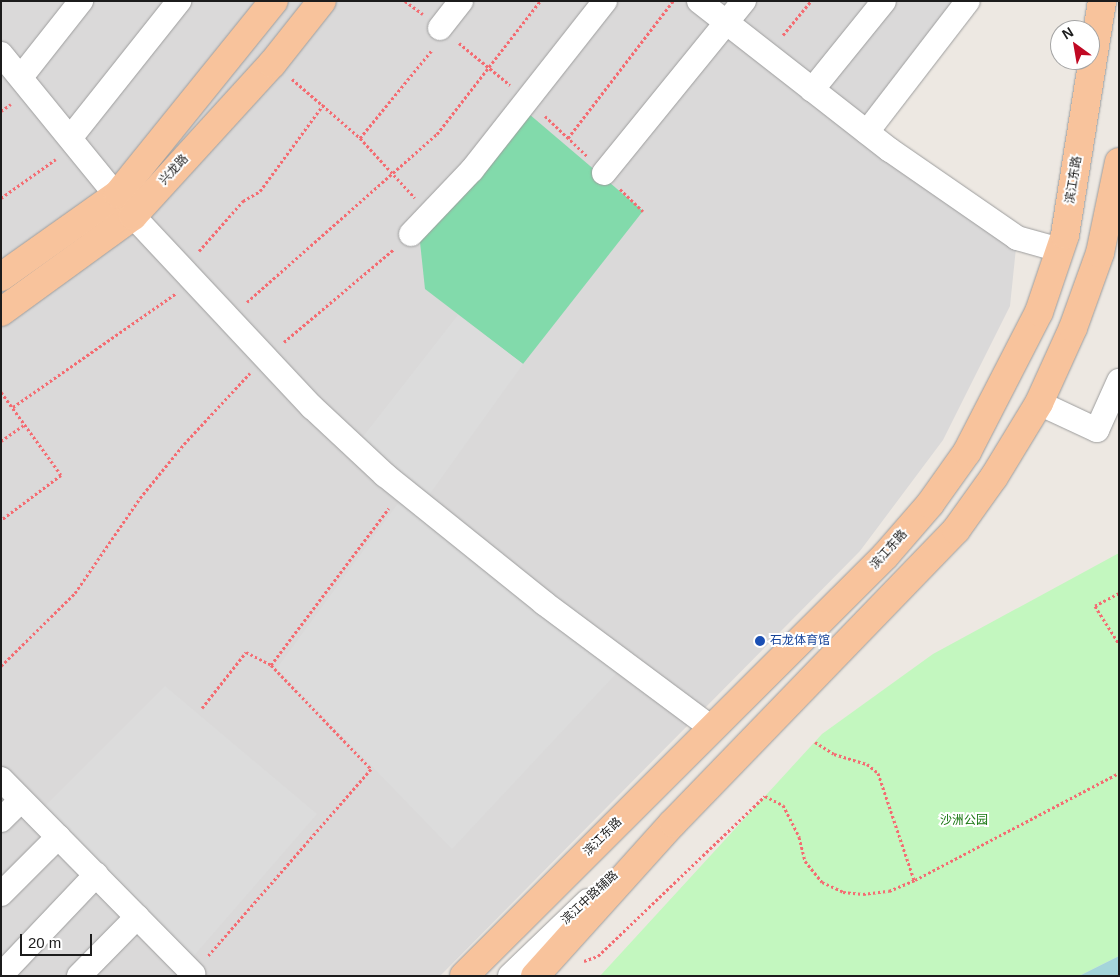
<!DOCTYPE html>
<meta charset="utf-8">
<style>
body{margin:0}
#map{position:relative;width:1120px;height:977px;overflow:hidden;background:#ede8e2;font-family:Helvetica,"Noto Sans SC",sans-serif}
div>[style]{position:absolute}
.residential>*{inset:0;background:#dad9d9}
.park>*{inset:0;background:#c3f7bf}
.pitch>*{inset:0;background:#82daab}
.parking>*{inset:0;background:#dcdcdc}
.water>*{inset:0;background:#a4d5da}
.path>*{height:3px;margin-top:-1.5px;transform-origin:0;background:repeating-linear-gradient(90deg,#f46c72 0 2.5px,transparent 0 5px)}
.roads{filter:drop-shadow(0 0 1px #9d9d9d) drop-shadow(0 0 1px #9d9d9d)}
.minor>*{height:24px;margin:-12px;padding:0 12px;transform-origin:12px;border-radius:12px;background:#fff}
.major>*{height:28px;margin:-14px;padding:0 14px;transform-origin:14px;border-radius:14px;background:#f8c39c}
.dots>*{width:14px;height:14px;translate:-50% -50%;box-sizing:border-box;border:2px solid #fff;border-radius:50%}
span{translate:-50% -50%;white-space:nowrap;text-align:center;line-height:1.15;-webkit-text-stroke:4px #fff;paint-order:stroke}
.street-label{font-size:12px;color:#1c1c1c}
.transit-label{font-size:12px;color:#164399}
.left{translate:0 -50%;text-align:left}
.park-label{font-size:12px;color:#16750f}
.frame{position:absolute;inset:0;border:2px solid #1c1c1c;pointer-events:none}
.north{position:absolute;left:1050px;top:20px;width:50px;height:50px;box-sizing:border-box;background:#fff;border:1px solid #a4a4a4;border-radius:50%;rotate:328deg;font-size:14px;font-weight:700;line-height:20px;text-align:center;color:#1c1c1c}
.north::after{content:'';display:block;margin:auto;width:18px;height:22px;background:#c00823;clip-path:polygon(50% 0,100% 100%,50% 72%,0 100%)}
.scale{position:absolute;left:20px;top:934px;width:72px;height:22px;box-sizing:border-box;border:2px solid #1c1c1c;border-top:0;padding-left:6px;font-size:15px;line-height:18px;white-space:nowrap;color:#1c1c1c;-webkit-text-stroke:4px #fff;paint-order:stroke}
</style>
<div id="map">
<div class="residential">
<i style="clip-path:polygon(1px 1px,968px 1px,867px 132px,1017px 238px,1010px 306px,943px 440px,860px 551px,440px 976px,1px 976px)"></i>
</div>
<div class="park">
<i style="clip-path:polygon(1119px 553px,1119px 956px,1079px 976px,600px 976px,822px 734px,933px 654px)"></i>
</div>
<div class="pitch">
<i style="clip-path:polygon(529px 114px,643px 211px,523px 364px,425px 289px,420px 242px)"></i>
</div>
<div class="parking">
<i style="clip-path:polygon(458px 315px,523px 364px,429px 495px,362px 438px)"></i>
<i style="clip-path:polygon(402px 498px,626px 663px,452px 849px,277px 668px)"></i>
<i style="clip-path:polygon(165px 686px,317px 814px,191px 959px,43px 808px)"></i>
</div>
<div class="water">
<i style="clip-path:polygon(1119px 956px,1119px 976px,1079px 976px)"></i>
</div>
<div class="path">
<i style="left:405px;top:1px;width:22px;rotate:36deg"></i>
<i style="left:783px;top:35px;width:44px;rotate:-50.5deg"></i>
<i style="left:459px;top:43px;width:66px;rotate:39.5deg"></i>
<i style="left:292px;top:79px;width:90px;rotate:40.9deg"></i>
<i style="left:360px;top:138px;width:81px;rotate:47.5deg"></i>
<i style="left:1px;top:111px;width:12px;rotate:-35deg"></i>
<i style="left:545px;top:116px;width:58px;rotate:43.6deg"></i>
<i style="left:360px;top:138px;width:114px;rotate:-50.7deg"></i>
<i style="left:568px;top:138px;width:173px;rotate:-52.5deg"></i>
<i style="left:620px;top:189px;width:32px;rotate:44deg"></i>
<i style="left:1px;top:198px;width:67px;rotate:-35.3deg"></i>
<i style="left:199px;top:251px;width:67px;rotate:-48.7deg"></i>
<i style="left:243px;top:201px;width:20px;rotate:-30deg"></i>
<i style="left:260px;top:191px;width:108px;rotate:-53.7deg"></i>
<i style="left:247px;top:302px;width:254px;rotate:-41.5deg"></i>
<i style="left:437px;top:134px;width:168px;rotate:-52.2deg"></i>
<i style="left:284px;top:342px;width:144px;rotate:-40.2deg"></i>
<i style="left:1px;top:392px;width:102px;rotate:54.1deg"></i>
<i style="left:61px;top:475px;width:75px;rotate:143.1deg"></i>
<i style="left:13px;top:407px;width:198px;rotate:-34.9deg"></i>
<i style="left:1px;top:441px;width:29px;rotate:-35deg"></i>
<i style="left:1119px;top:593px;width:27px;rotate:152deg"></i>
<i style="left:1095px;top:606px;width:45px;rotate:57.7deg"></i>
<i style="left:271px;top:665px;width:196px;rotate:-53.1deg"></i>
<i style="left:1px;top:666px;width:104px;rotate:-44.6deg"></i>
<i style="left:75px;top:593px;width:115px;rotate:-55.6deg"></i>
<i style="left:140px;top:498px;width:70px;rotate:-50.8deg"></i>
<i style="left:184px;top:444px;width:97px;rotate:-47.1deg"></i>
<i style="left:202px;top:708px;width:71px;rotate:-51.8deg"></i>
<i style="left:246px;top:652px;width:28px;rotate:27deg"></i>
<i style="left:271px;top:665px;width:144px;rotate:46.1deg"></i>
<i style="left:371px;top:769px;width:248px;rotate:131.1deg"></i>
<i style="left:815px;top:742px;width:22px;rotate:32deg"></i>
<i style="left:834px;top:754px;width:34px;rotate:17deg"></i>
<i style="left:867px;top:764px;width:14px;rotate:39deg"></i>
<i style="left:878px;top:773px;width:113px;rotate:71.4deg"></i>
<i style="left:584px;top:961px;width:15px;rotate:-20deg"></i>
<i style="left:598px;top:956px;width:231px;rotate:-43.8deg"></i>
<i style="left:765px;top:796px;width:20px;rotate:27deg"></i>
<i style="left:783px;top:805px;width:36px;rotate:63deg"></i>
<i style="left:799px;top:837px;width:25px;rotate:76deg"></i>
<i style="left:805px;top:861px;width:27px;rotate:51deg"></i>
<i style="left:822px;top:882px;width:23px;rotate:25deg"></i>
<i style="left:843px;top:892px;width:20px;rotate:6deg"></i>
<i style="left:863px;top:894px;width:26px;rotate:-7deg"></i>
<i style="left:889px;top:891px;width:28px;rotate:-23deg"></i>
<i style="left:915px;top:880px;width:230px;rotate:-27.7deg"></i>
</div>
<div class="roads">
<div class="minor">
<i style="left:699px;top:1px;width:242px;rotate:38deg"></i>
<i style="left:890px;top:150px;width:155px;rotate:34.7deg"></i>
<i style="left:1017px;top:238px;width:45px;rotate:15.6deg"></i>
<i style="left:440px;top:28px;width:34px;rotate:-52deg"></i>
<i style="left:1px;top:54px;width:209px;rotate:50.8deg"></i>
<i style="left:133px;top:216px;width:262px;rotate:46.9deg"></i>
<i style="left:312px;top:407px;width:100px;rotate:43deg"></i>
<i style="left:385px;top:475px;width:204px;rotate:38.8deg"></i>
<i style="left:544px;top:603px;width:209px;rotate:36.7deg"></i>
<i style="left:21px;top:77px;width:97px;rotate:-51.7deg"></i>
<i style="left:812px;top:90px;width:114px;rotate:-51deg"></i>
<i style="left:867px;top:132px;width:165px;rotate:-52.4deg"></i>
<i style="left:71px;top:137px;width:174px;rotate:-51.5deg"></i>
<i style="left:604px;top:173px;width:222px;rotate:-50.9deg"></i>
<i style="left:411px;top:234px;width:88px;rotate:-46.4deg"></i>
<i style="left:472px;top:170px;width:215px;rotate:-51.8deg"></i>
<i style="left:1039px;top:403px;width:64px;rotate:25deg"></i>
<i style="left:1097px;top:430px;width:54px;rotate:-65.8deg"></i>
<i style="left:1px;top:779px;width:274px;rotate:45.4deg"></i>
<i style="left:1px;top:820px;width:28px;rotate:-45deg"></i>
<i style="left:1px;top:894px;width:81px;rotate:-45deg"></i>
<i style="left:2px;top:974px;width:137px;rotate:-46.5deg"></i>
<i style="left:79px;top:976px;width:83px;rotate:-45.5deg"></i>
<i style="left:510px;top:976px;width:108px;rotate:-43.9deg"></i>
</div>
<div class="major">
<i style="left:1px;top:277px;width:143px;rotate:-35.4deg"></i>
<i style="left:118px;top:194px;width:248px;rotate:-51.1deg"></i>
<i style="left:1px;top:312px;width:163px;rotate:-36deg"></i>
<i style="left:133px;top:216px;width:206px;rotate:-47.6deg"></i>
<i style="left:272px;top:64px;width:80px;rotate:-51.6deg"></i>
<i style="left:464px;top:976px;width:595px;rotate:-44.93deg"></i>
<i style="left:885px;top:556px;width:69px;rotate:-49.1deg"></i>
<i style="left:930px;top:504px;width:64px;rotate:-54.6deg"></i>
<i style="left:967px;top:452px;width:157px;rotate:-62.8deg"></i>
<i style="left:1039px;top:312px;width:81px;rotate:-71.3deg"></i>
<i style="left:1065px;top:235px;width:237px;rotate:-81deg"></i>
<i style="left:535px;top:976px;width:206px;rotate:-48deg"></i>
<i style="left:673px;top:823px;width:407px;rotate:-46deg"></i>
<i style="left:956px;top:530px;width:65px;rotate:-54.4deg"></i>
<i style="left:994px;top:477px;width:87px;rotate:-58.7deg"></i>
<i style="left:1039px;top:403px;width:82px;rotate:-65.6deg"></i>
<i style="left:1073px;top:328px;width:80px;rotate:-70.2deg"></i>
<i style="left:1100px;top:253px;width:93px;rotate:-78.2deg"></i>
</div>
</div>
<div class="dots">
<i style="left:760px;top:641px;background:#1a4fb4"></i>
</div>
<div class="street-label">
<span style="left:174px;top:170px;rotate:-47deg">兴龙路</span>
<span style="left:1074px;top:180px;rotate:-81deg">滨江东路</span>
<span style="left:889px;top:550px;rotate:-48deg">滨江东路</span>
<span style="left:603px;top:837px;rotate:-45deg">滨江东路</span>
<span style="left:590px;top:898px;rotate:-43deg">滨江中路辅路</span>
</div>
<div class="transit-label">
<span class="left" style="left:770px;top:641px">石龙体育馆</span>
</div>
<div class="park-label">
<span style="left:964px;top:821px">沙洲公园</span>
</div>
<div class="frame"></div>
<div class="north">N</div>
<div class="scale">20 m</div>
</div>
